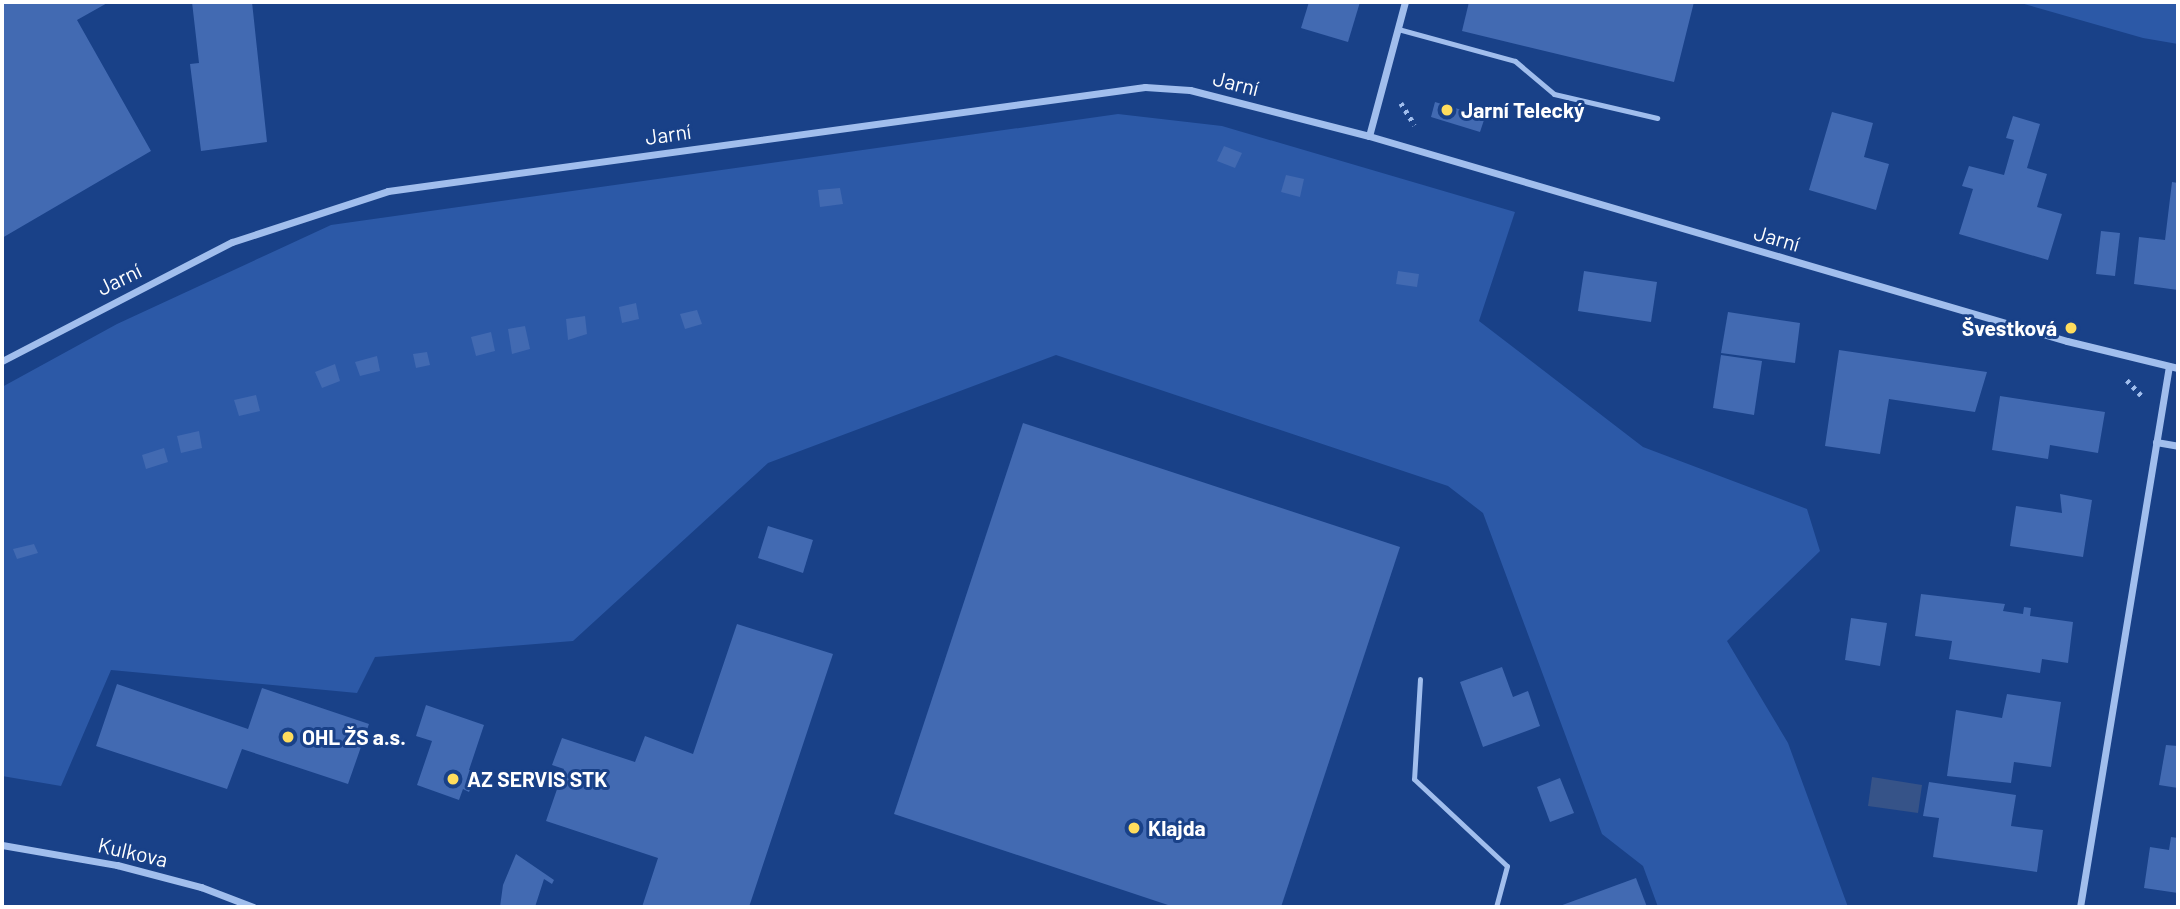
<!DOCTYPE html>
<meta charset="utf-8">
<style>
body{margin:0}
#map{position:relative;width:2180px;height:909px;overflow:hidden;background:#194188;font-family:Barlow,sans-serif}
div>[style]{position:absolute}
.green>*{inset:0;background:#2c59a7}
.water>*{inset:0;background:#365388}
.building>*{inset:0;background:#426ab2}
.path>*{height:4.5px;margin-top:-2.25px;transform-origin:0;background:repeating-linear-gradient(90deg,#a1beed 0 3.5px,transparent 0 8.5px)}
.service>*{height:5px;margin:-2.5px;padding:0 2.5px;transform-origin:2.5px;border-radius:2.5px;background:#a1beed}
.minor>*{height:7px;margin:-3.5px;padding:0 3.5px;transform-origin:3.5px;border-radius:3.5px;background:#a1beed}
.dots>*{width:19px;height:19px;translate:-50% -50%;box-sizing:border-box;border:4px solid #194188;border-radius:50%}
span{translate:-50% -50%;white-space:nowrap;text-align:center;line-height:1.15;-webkit-text-stroke:6px #194188;paint-order:stroke}
.street-label{font-size:21px;color:#fff}
.poi-label{font-size:21px;color:#fff;font-weight:700}
.left{translate:0 -50%;text-align:left}
.right{translate:-100% -50%;text-align:right}
.frame{position:absolute;inset:0;border:4px solid #fff;pointer-events:none}
</style>
<div id="map">
<div class="green">
<i style="clip-path:polygon(2017px 2px,2178px 2px,2178px 44px,2143px 38px)"></i>
<i style="clip-path:polygon(1118px 114px,1222px 126px,1515px 212px,1479px 321px,1643px 447px,1807px 509px,1820px 551px,1727px 641px,1788px 743px,1848px 907px,1658px 907px,1643px 866px,1602px 834px,1483px 513px,1448px 486px,1056px 355px,768px 463px,573px 641px,375px 657px,357px 693px,111px 670px,61px 786px,2px 776px,2px 387px,117px 324px,331px 225px)"></i>
</div>
<div class="water">
<i style="clip-path:polygon(1872px 777px,1922px 785px,1918px 813px,1868px 806px)"></i>
</div>
<div class="building">
<i style="clip-path:polygon(2px 2px,109px 2px,77px 20px,151px 151px,2px 238px)"></i>
<i style="clip-path:polygon(192px 2px,252px 2px,267px 142px,201px 151px,190px 64px,199px 63px)"></i>
<i style="clip-path:polygon(1309px 2px,1360px 2px,1348px 42px,1301px 28px)"></i>
<i style="clip-path:polygon(1469px 2px,1694px 2px,1674px 82px,1462px 31px)"></i>
<i style="clip-path:polygon(1435px 102px,1485px 117px,1480px 132px,1431px 117px)"></i>
<i style="clip-path:polygon(1832px 112px,1873px 123px,1864px 157px,1889px 164px,1876px 210px,1809px 190px)"></i>
<i style="clip-path:polygon(2013px 116px,2040px 124px,2027px 168px,2047px 174px,2037px 207px,2062px 214px,2048px 260px,1959px 234px,1973px 189px,1962px 186px,1969px 166px,2004px 175px,2014px 140px,2006px 138px)"></i>
<i style="clip-path:polygon(1224px 146px,1242px 153px,1235px 168px,1217px 161px)"></i>
<i style="clip-path:polygon(1286px 175px,1304px 179px,1300px 197px,1281px 192px)"></i>
<i style="clip-path:polygon(2172px 182px,2178px 183px,2178px 290px,2134px 284px,2139px 237px,2165px 240px)"></i>
<i style="clip-path:polygon(840px 188px,843px 204px,820px 207px,818px 190px)"></i>
<i style="clip-path:polygon(2101px 231px,2120px 233px,2115px 276px,2096px 274px)"></i>
<i style="clip-path:polygon(1398px 271px,1419px 274px,1417px 287px,1396px 284px)"></i>
<i style="clip-path:polygon(1584px 271px,1657px 282px,1651px 322px,1578px 311px)"></i>
<i style="clip-path:polygon(636px 303px,639px 319px,622px 323px,619px 307px)"></i>
<i style="clip-path:polygon(697px 310px,702px 324px,685px 329px,680px 314px)"></i>
<i style="clip-path:polygon(1728px 312px,1800px 323px,1795px 363px,1721px 353px)"></i>
<i style="clip-path:polygon(585px 316px,587px 334px,568px 340px,566px 319px)"></i>
<i style="clip-path:polygon(525px 326px,530px 349px,512px 354px,508px 329px)"></i>
<i style="clip-path:polygon(491px 332px,495px 351px,476px 356px,471px 337px)"></i>
<i style="clip-path:polygon(1839px 350px,1987px 372px,1975px 412px,1889px 399px,1880px 454px,1825px 446px)"></i>
<i style="clip-path:polygon(427px 352px,430px 365px,416px 368px,413px 354px)"></i>
<i style="clip-path:polygon(1721px 355px,1762px 361px,1754px 415px,1713px 408px)"></i>
<i style="clip-path:polygon(377px 356px,380px 371px,360px 376px,355px 362px)"></i>
<i style="clip-path:polygon(335px 364px,340px 381px,322px 388px,315px 372px)"></i>
<i style="clip-path:polygon(256px 395px,260px 411px,239px 416px,234px 400px)"></i>
<i style="clip-path:polygon(2000px 396px,2105px 412px,2098px 453px,2050px 445px,2048px 459px,1992px 450px)"></i>
<i style="clip-path:polygon(1023px 423px,1400px 547px,1281px 907px,1174px 907px,894px 814px)"></i>
<i style="clip-path:polygon(199px 431px,202px 448px,181px 453px,177px 436px)"></i>
<i style="clip-path:polygon(164px 448px,168px 462px,146px 469px,142px 455px)"></i>
<i style="clip-path:polygon(2060px 494px,2092px 500px,2083px 557px,2010px 546px,2016px 506px,2062px 513px)"></i>
<i style="clip-path:polygon(768px 526px,813px 540px,803px 573px,758px 558px)"></i>
<i style="clip-path:polygon(34px 544px,38px 553px,17px 559px,13px 549px)"></i>
<i style="clip-path:polygon(1921px 594px,2005px 604px,2003px 611px,2023px 614px,2024px 607px,2031px 608px,2030px 616px,2073px 622px,2068px 663px,2042px 659px,2040px 673px,1949px 659px,1952px 641px,1915px 636px)"></i>
<i style="clip-path:polygon(1851px 618px,1887px 623px,1880px 666px,1845px 660px)"></i>
<i style="clip-path:polygon(737px 624px,833px 654px,749px 907px,642px 907px,658px 858px,546px 821px,564px 769px,552px 765px,562px 738px,635px 762px,645px 736px,693px 754px)"></i>
<i style="clip-path:polygon(1502px 667px,1513px 697px,1528px 691px,1540px 726px,1483px 747px,1460px 682px)"></i>
<i style="clip-path:polygon(117px 684px,248px 729px,262px 688px,369px 724px,348px 784px,242px 749px,227px 789px,96px 746px)"></i>
<i style="clip-path:polygon(2007px 694px,2061px 702px,2051px 767px,2014px 762px,2011px 783px,1947px 776px,1956px 710px,2002px 718px)"></i>
<i style="clip-path:polygon(426px 705px,484px 725px,469px 770px,476px 773px,469px 792px,463px 789px,459px 800px,417px 785px,432px 741px,416px 736px)"></i>
<i style="clip-path:polygon(2166px 745px,2178px 746px,2178px 788px,2159px 785px)"></i>
<i style="clip-path:polygon(1560px 778px,1574px 813px,1550px 822px,1537px 787px)"></i>
<i style="clip-path:polygon(1929px 782px,2016px 795px,2011px 826px,2043px 830px,2037px 872px,1933px 857px,1939px 818px,1923px 816px)"></i>
<i style="clip-path:polygon(2171px 837px,2178px 838px,2178px 893px,2144px 888px,2150px 847px,2169px 850px)"></i>
<i style="clip-path:polygon(516px 854px,554px 880px,552px 884px,544px 879px,535px 907px,500px 907px,503px 885px)"></i>
<i style="clip-path:polygon(1636px 878px,1647px 907px,1557px 907px)"></i>
</div>
<div class="path">
<i style="left:1401px;top:103px;width:26px;rotate:58deg"></i>
<i style="left:2127px;top:380px;width:22px;rotate:47deg"></i>
</div>
<div class="service">
<i style="left:1398px;top:29px;width:121px;rotate:15.3deg"></i>
<i style="left:1515px;top:61px;width:51px;rotate:40.2deg"></i>
<i style="left:1554px;top:94px;width:106px;rotate:13.1deg"></i>
<i style="left:1420px;top:679px;width:100px;rotate:93.4deg"></i>
<i style="left:1414px;top:779px;width:127px;rotate:43.1deg"></i>
<i style="left:1507px;top:866px;width:42px;rotate:105deg"></i>
</div>
<div class="minor">
<i style="left:1369px;top:136px;width:139px;rotate:-75deg"></i>
<i style="left:2px;top:361px;width:259px;rotate:-27.4deg"></i>
<i style="left:232px;top:242px;width:164px;rotate:-18.1deg"></i>
<i style="left:388px;top:191px;width:764px;rotate:-7.82deg"></i>
<i style="left:1145px;top:87px;width:45px;rotate:3.8deg"></i>
<i style="left:1190px;top:90px;width:185px;rotate:14.4deg"></i>
<i style="left:1369px;top:136px;width:727px;rotate:16.37deg"></i>
<i style="left:2067px;top:341px;width:114px;rotate:13.7deg"></i>
<i style="left:2156px;top:442px;width:22px;rotate:10deg"></i>
<i style="left:2px;top:845px;width:117px;rotate:9.9deg"></i>
<i style="left:117px;top:865px;width:87px;rotate:14.7deg"></i>
<i style="left:201px;top:887px;width:56px;rotate:21deg"></i>
<i style="left:2080px;top:907px;width:548px;rotate:-80.66deg"></i>
</div>
<div class="dots">
<i style="left:1447px;top:110px;background:#ffdd5d"></i>
<i style="left:2071px;top:328px;background:#ffdd5d"></i>
<i style="left:288px;top:737px;background:#ffdd5d"></i>
<i style="left:453px;top:779px;background:#ffdd5d"></i>
<i style="left:1134px;top:828px;background:#ffdd5d"></i>
</div>
<div class="street-label">
<span style="left:1236px;top:83px;rotate:14deg">Jarní</span>
<span style="left:668px;top:134px;rotate:-8deg">Jarní</span>
<span style="left:1777px;top:238px;rotate:16deg">Jarní</span>
<span style="left:119px;top:279px;rotate:-26deg">Jarní</span>
<span style="left:133px;top:852px;rotate:13deg">Kulkova</span>
</div>
<div class="poi-label">
<span class="left" style="left:1461px;top:110px">Jarní Telecký</span>
<span class="right" style="left:2057px;top:328px">Švestková</span>
<span class="left" style="left:302px;top:737px">OHL ŽS a.s.</span>
<span class="left" style="left:467px;top:779px">AZ SERVIS STK</span>
<span class="left" style="left:1148px;top:828px">Klajda</span>
</div>
<div class="frame"></div>
</div>
